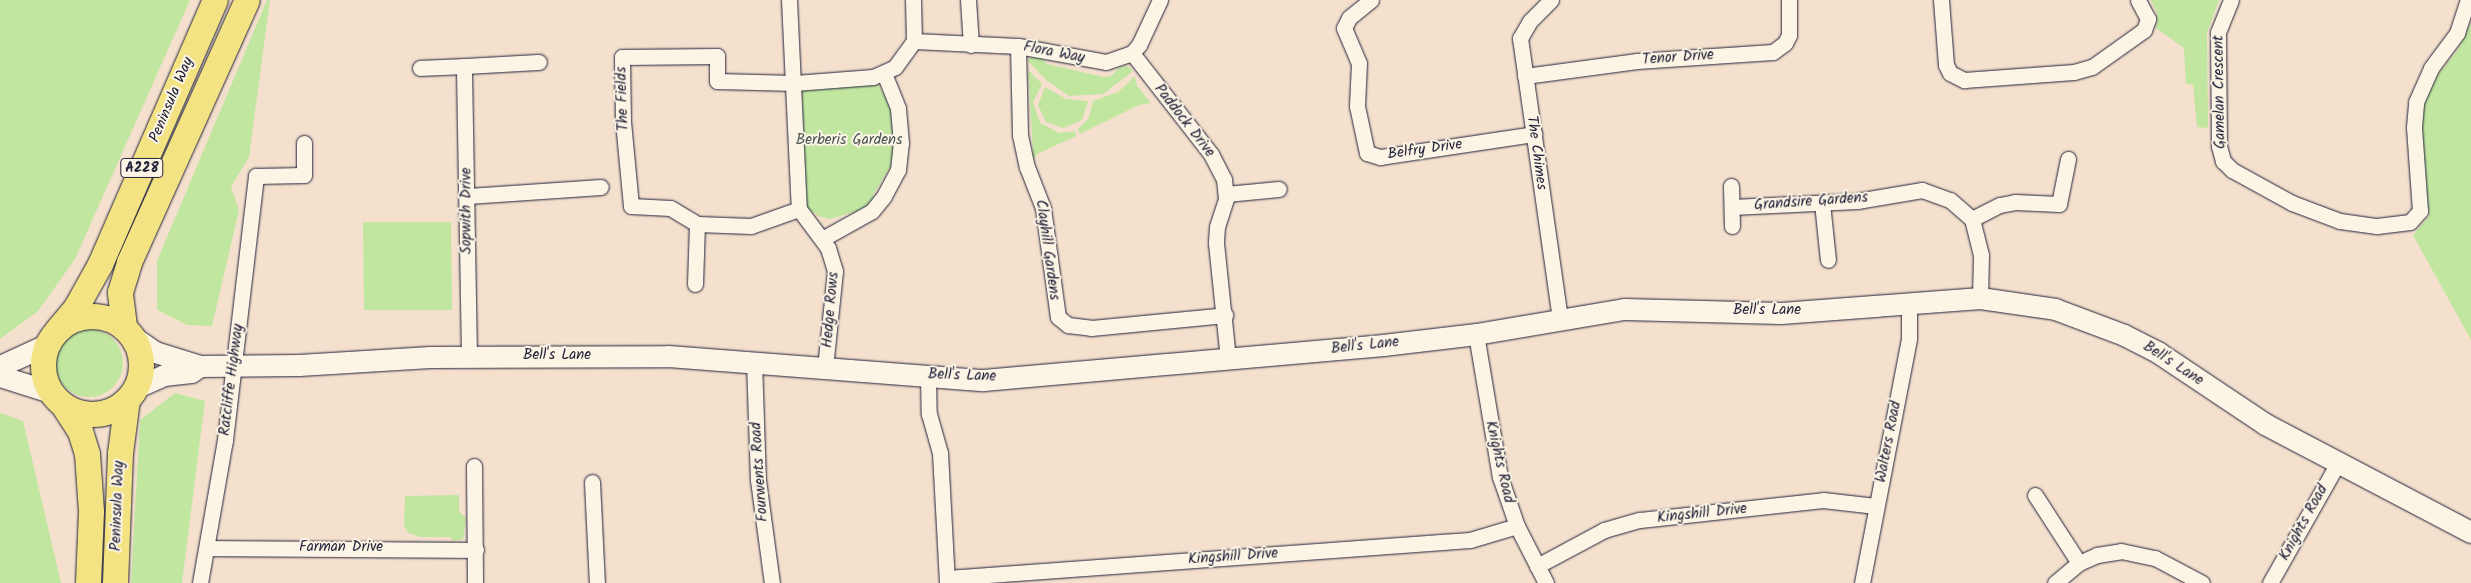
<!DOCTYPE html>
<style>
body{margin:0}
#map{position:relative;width:2471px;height:583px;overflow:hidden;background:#f4e0cd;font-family:Kalam,sans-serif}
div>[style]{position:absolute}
.green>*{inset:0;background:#c1e6a0}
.round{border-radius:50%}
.roads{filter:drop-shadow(0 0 1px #22223b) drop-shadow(0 0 1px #22223b)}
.street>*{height:15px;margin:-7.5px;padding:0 7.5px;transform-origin:7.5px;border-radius:7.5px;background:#fcf5e5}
.secondary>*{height:21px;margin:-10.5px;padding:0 10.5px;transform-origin:10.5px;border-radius:10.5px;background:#fcf5e5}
.primary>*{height:25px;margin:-12.5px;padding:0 12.5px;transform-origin:12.5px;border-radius:12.5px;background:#f4e382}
.primary>.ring{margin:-12.5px;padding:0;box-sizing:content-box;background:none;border:25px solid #f4e382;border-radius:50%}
span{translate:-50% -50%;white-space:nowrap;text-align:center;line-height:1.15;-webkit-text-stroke:4px #fcf5e5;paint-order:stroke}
.shield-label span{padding:1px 4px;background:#fcf5e5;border:1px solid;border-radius:4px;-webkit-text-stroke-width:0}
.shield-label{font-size:14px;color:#22223b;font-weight:700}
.street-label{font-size:15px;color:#22223b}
.park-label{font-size:15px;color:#4a5354}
</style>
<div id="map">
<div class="green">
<i style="clip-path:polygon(0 0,190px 0,75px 259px,38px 311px,0 339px)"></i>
<i style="clip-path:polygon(267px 0,270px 0,249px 157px,231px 187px,239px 210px,212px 326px,187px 325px,157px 310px,157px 261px)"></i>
<i style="clip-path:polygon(2151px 0,2219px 0,2207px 33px,2208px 128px,2197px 127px,2193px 85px,2186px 84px,2184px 48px,2156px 28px,2157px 13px)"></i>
<i style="clip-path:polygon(2471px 22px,2471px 340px,2413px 235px,2429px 216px,2421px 131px,2424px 105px,2431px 83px,2458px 50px)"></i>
<i style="clip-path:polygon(1032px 57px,1041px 57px,1047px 64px,1104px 77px,1111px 76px,1120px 67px,1128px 66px,1133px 71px,1103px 94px,1069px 96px,1046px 80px,1027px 60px)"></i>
<i style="clip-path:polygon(1023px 65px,1042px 84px,1033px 102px,1040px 123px,1059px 133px,1075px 131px,1076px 136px,1037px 154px,1033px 161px,1030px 159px,1033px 151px,1028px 71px)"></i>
<i style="clip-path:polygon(1135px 76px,1137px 86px,1151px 103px,1139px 105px,1080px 134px,1078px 129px,1089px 118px,1093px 101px,1118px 92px)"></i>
<i style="clip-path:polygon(877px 84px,893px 106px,895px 159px,873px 195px,875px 199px,861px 210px,830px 219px,819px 216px,806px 207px,801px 93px,807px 88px)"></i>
<i style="clip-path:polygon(1045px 87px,1066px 99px,1088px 101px,1082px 120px,1064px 128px,1046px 122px,1038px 105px)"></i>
<i style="clip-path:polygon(363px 222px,451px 222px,452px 310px,364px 310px)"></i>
<i class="round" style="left:55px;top:329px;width:68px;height:68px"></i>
<i style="clip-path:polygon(175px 393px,205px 401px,182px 583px,131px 583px,140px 420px)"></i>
<i style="clip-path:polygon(0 413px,23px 421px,61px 583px,0 583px)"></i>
<i style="clip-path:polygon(459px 495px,459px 511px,466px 518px,463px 539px,453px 541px,450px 537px,420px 537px,408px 533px,404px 525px,405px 496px)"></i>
</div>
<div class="roads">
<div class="street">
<i style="left:789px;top:0;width:209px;rotate:87.3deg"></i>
<i style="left:799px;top:209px;width:49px;rotate:53.4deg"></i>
<i style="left:828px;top:248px;width:24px;rotate:73deg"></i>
<i style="left:835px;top:271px;width:98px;rotate:95.9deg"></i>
<i style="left:968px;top:0;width:45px;rotate:86.2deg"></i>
<i style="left:1371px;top:0;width:28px;rotate:141deg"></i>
<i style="left:1349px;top:18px;width:11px;rotate:117deg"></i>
<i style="left:1344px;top:28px;width:38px;rotate:67deg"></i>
<i style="left:1359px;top:63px;width:43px;rotate:92.7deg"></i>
<i style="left:1357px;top:106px;width:48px;rotate:78deg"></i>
<i style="left:1367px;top:153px;width:14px;rotate:17deg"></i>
<i style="left:1380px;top:157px;width:156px;rotate:-8.5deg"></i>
<i style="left:1551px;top:0;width:30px;rotate:135deg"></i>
<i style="left:1530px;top:21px;width:20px;rotate:120deg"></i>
<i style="left:1520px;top:38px;width:283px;rotate:81.9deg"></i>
<i style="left:1941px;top:0;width:65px;rotate:85.6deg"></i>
<i style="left:1946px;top:65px;width:9px;rotate:63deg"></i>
<i style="left:1950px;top:73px;width:16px;rotate:27deg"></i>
<i style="left:1964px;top:80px;width:110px;rotate:-4.2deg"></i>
<i style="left:2074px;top:72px;width:19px;rotate:-16deg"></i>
<i style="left:2092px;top:67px;width:64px;rotate:-35.4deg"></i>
<i style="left:2144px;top:30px;width:12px;rotate:-70deg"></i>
<i style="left:2148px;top:19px;width:21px;rotate:-118deg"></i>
<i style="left:2231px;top:0;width:35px;rotate:112deg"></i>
<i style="left:2218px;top:32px;width:114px;rotate:89.5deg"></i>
<i style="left:2219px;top:146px;width:16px;rotate:75deg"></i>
<i style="left:2223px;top:161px;width:13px;rotate:45deg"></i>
<i style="left:2232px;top:170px;width:68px;rotate:28.8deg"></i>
<i style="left:2292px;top:203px;width:51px;rotate:20.6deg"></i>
<i style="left:2340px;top:221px;width:37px;rotate:8deg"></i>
<i style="left:2377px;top:226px;width:33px;rotate:-7deg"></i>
<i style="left:2410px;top:222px;width:15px;rotate:-48deg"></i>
<i style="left:2420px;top:211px;width:84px;rotate:-94.1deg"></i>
<i style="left:2414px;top:127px;width:25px;rotate:-85deg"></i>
<i style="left:2416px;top:102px;width:37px;rotate:-66deg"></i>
<i style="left:2431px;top:68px;width:44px;rotate:-53.4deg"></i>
<i style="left:2457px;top:33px;width:35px;rotate:-72deg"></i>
<i style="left:914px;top:41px;width:104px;rotate:2.8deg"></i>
<i style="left:1018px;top:46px;width:89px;rotate:10.3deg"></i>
<i style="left:1106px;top:62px;width:28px;rotate:-19deg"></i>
<i style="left:1132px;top:53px;width:11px;rotate:-49deg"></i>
<i style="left:1139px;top:45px;width:50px;rotate:-65deg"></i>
<i style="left:1018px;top:46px;width:89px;rotate:88.7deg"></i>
<i style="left:1020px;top:135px;width:33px;rotate:78deg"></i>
<i style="left:1027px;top:167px;width:44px;rotate:68.7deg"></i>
<i style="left:1043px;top:208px;width:110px;rotate:82.2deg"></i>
<i style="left:1058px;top:317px;width:13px;rotate:39deg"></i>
<i style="left:1068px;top:325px;width:23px;rotate:7deg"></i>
<i style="left:1091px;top:328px;width:135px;rotate:-5.5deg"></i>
<i style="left:1132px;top:53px;width:128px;rotate:52deg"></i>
<i style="left:1211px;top:154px;width:28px;rotate:63deg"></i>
<i style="left:1224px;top:179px;width:20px;rotate:84deg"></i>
<i style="left:1226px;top:199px;width:29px;rotate:108deg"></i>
<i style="left:1217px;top:227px;width:16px;rotate:94deg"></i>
<i style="left:1216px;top:243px;width:118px;rotate:84.1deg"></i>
<i style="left:420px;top:68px;width:44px;rotate:-2.6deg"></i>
<i style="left:1525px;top:76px;width:113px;rotate:-7.6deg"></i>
<i style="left:1637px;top:61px;width:136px;rotate:-3.8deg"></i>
<i style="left:1773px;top:52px;width:15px;rotate:-37deg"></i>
<i style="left:1785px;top:43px;width:9px;rotate:-63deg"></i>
<i style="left:1789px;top:35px;width:35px;rotate:-90deg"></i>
<i style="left:1731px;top:186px;width:40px;rotate:88.6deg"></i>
<i style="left:1226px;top:194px;width:53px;rotate:-5.4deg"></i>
<i style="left:468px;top:196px;width:133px;rotate:-3.9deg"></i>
<i style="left:1822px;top:203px;width:57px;rotate:84deg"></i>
<i style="left:1732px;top:207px;width:125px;rotate:-2.7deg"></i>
<i style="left:1857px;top:201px;width:66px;rotate:-9.6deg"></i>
<i style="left:1922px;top:190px;width:30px;rotate:20deg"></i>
<i style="left:1950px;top:200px;width:29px;rotate:41deg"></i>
<i style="left:1972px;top:219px;width:31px;rotate:-27deg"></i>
<i style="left:2000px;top:205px;width:15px;rotate:-11deg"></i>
<i style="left:2015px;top:202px;width:44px;rotate:2.6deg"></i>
<i style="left:2059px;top:204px;width:46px;rotate:-78.7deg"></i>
<i style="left:799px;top:209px;width:51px;rotate:160.5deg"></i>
<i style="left:751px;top:226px;width:54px;rotate:-177.9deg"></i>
<i style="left:697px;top:224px;width:31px;rotate:-149deg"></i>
<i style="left:670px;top:208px;width:39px;rotate:-177deg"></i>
<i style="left:631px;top:206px;width:84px;rotate:-95.4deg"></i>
<i style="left:623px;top:122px;width:65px;rotate:-90.9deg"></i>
<i style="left:622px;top:57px;width:95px;rotate:-0.6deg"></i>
<i style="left:717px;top:56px;width:25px;rotate:90deg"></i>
<i style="left:717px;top:81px;width:78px;rotate:1.5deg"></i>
<i style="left:795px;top:83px;width:78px;rotate:-4.4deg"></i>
<i style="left:873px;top:77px;width:24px;rotate:-24deg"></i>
<i style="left:895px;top:67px;width:32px;rotate:-54deg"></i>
<i style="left:914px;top:41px;width:41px;rotate:-91.4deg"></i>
<i style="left:1972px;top:219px;width:37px;rotate:76deg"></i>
<i style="left:1981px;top:255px;width:43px;rotate:91.3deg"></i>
<i style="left:822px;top:239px;width:57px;rotate:-29.2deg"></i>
<i style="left:872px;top:211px;width:19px;rotate:-51deg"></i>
<i style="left:884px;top:196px;width:30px;rotate:-62deg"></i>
<i style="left:898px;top:170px;width:27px;rotate:-84deg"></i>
<i style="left:901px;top:143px;width:35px;rotate:-95deg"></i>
<i style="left:898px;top:108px;width:37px;rotate:-112deg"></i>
<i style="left:695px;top:284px;width:60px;rotate:-88.1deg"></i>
<i style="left:1476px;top:334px;width:145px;rotate:80.5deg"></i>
<i style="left:1500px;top:477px;width:52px;rotate:70.9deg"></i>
<i style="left:1517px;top:526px;width:64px;rotate:63deg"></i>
<i style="left:469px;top:357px;width:291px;rotate:-91deg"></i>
<i style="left:464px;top:66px;width:75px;rotate:-3.1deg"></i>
<i style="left:754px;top:361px;width:119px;rotate:88.1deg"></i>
<i style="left:758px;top:480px;width:104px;rotate:82.3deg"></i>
<i style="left:928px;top:375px;width:39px;rotate:89deg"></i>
<i style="left:929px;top:414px;width:41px;rotate:74.2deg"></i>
<i style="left:940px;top:453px;width:130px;rotate:86.9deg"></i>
<i style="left:474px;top:466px;width:117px;rotate:89.5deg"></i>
<i style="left:592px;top:482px;width:101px;rotate:87.2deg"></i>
<i style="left:2035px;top:495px;width:81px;rotate:57.1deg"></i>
<i style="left:207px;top:548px;width:269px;rotate:0.4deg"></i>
<i style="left:1537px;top:566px;width:76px;rotate:-28.2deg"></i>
<i style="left:1604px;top:530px;width:37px;rotate:-16deg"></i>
<i style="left:1640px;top:520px;width:184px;rotate:-6.2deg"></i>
<i style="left:1823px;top:500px;width:53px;rotate:6.5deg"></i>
<i style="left:947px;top:578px;width:524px;rotate:-4.16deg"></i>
<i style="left:1470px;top:540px;width:49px;rotate:-16.6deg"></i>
<i style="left:200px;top:583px;width:145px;rotate:-80.1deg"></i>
<i style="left:225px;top:440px;width:266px;rotate:-83.3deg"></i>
<i style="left:256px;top:176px;width:48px;rotate:-1.2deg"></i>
<i style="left:304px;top:175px;width:32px;rotate:-90deg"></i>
<i style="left:1862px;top:583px;width:248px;rotate:-79.1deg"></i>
<i style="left:1909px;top:339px;width:38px;rotate:-90deg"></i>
<i style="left:2055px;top:583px;width:31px;rotate:-40deg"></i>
<i style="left:2079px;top:563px;width:20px;rotate:-24deg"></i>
<i style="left:2097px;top:555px;width:24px;rotate:-9deg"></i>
<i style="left:2121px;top:551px;width:35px;rotate:12deg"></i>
<i style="left:2155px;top:558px;width:53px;rotate:28deg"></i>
<i style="left:2270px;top:583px;width:138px;rotate:-60.5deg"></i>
</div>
<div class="secondary">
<i style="left:132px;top:336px;width:28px;rotate:35deg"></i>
<i style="left:155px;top:352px;width:47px;rotate:17.3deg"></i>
<i style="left:200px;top:366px;width:99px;rotate:-0.6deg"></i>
<i style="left:299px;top:365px;width:131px;rotate:-3.5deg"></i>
<i style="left:430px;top:357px;width:238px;rotate:-0.2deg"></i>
<i style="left:668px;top:356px;width:316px;rotate:4.4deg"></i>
<i style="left:983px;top:380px;width:402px;rotate:-5deg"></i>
<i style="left:1383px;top:345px;width:94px;rotate:-6.7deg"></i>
<i style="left:1476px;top:334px;width:150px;rotate:-9.6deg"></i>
<i style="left:1624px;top:309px;width:157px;rotate:1.5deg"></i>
<i style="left:1781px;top:313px;width:200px;rotate:-4.3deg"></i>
<i style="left:1980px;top:298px;width:76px;rotate:8.3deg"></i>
<i style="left:2055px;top:309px;width:74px;rotate:20.6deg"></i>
<i style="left:2124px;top:335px;width:39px;rotate:27deg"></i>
<i style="left:2159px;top:353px;width:128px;rotate:33.8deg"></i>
<i style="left:2265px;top:424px;width:233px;rotate:27.7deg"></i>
<i style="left:0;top:366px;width:51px;rotate:-24.5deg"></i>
<i style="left:0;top:376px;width:52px;rotate:17.7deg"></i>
<i style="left:135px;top:388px;width:32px;rotate:-24deg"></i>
<i style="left:164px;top:375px;width:27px;rotate:-6deg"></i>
<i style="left:191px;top:372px;width:11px;rotate:-34deg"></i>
</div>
<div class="primary">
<i class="ring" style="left:43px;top:316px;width:73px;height:73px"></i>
<i style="left:124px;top:326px;width:34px;rotate:-97deg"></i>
<i style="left:120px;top:292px;width:31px;rotate:-73deg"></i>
<i style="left:129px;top:262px;width:287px;rotate:-65.8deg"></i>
<i style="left:57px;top:330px;width:30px;rotate:-50deg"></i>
<i style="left:76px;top:307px;width:49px;rotate:-60.8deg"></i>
<i style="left:100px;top:264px;width:288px;rotate:-66.5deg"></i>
<i style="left:63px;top:405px;width:31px;rotate:57deg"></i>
<i style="left:80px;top:431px;width:24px;rotate:73deg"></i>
<i style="left:87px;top:454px;width:57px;rotate:86deg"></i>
<i style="left:91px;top:511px;width:72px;rotate:92.4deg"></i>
<i style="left:115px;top:583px;width:130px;rotate:-87.8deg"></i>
<i style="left:120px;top:453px;width:54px;rotate:-82.6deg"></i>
</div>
</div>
<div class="shield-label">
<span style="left:142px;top:168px">A228</span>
</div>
<div class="street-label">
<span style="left:1054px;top:53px;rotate:11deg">Flora Way</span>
<span style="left:1678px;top:58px;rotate:-4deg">Tenor Drive</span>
<span style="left:2220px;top:92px;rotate:-91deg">Gamelan Crescent</span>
<span style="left:623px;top:99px;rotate:-92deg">The Fields</span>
<span style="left:172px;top:100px;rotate:-67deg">Peninsula Way</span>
<span style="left:1184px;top:121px;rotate:52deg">Paddock Drive</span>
<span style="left:1425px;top:150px;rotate:-8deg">Belfry Drive</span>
<span style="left:1536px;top:153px;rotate:82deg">The Chimes</span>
<span style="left:1811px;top:202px;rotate:-4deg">Grandsire Gardens</span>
<span style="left:467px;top:211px;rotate:-90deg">Sopwith Drive</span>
<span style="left:1047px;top:250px;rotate:82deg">Clayhill Gardens</span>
<span style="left:831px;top:310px;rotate:-85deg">Hedge Rows</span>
<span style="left:1767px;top:311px">Bell's Lane</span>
<span style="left:1365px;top:346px;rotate:-6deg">Bell's Lane</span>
<span style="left:557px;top:356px">Bell's Lane</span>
<span style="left:2173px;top:364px;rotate:33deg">Bell's Lane</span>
<span style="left:962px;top:376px;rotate:2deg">Bell's Lane</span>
<span style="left:232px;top:380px;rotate:-83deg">Ratcliffe Highway</span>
<span style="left:1889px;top:442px;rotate:-79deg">Walters Road</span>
<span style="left:1499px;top:462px;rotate:77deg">Knights Road</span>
<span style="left:760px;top:472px;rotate:-94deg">Fourwents Road</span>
<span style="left:118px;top:506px;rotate:-88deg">Peninsula Way</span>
<span style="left:1702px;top:514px;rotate:-6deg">Kingshill Drive</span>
<span style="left:2304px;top:523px;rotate:-61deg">Knights Road</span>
<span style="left:341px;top:548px">Farman Drive</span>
<span style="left:1233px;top:557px;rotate:-4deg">Kingshill Drive</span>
</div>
<div class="park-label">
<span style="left:849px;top:141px">Berberis Gardens</span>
</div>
</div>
